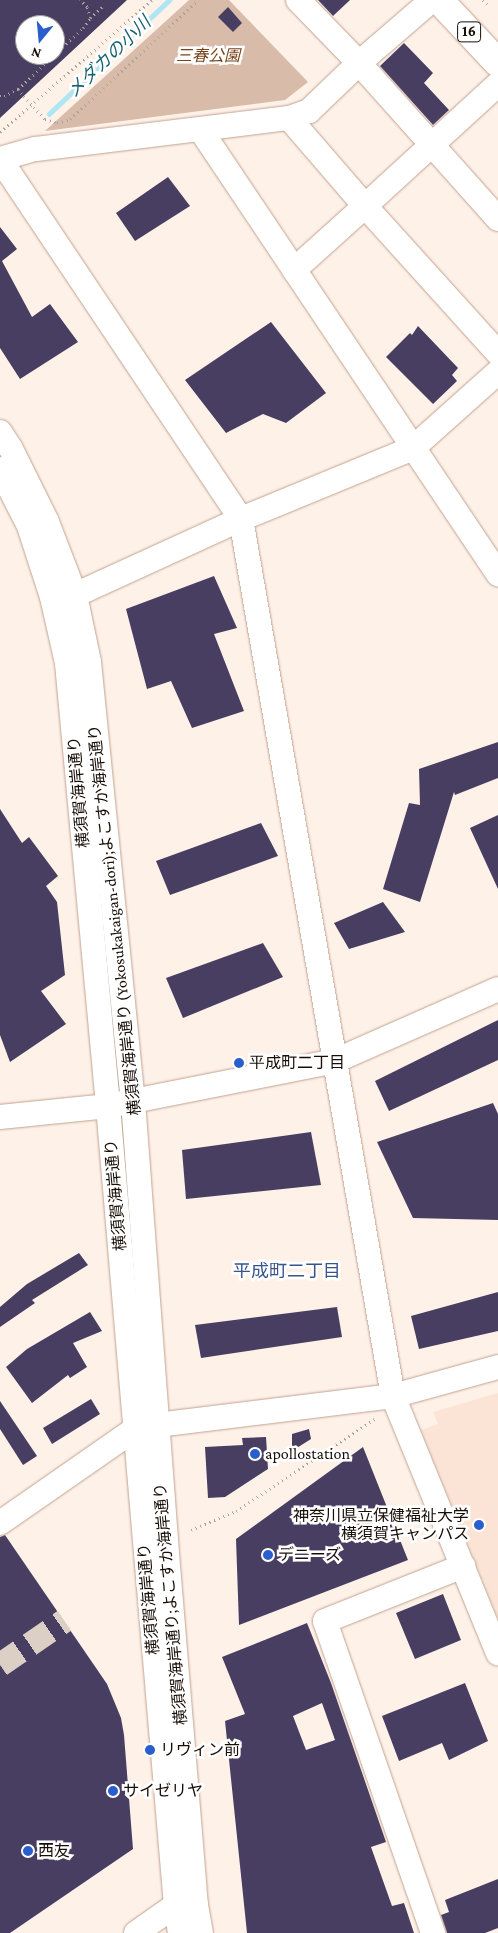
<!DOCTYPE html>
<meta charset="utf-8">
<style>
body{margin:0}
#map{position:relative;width:498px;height:1933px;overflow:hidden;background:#fef1e8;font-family:"Crimson Pro","Noto Sans JP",serif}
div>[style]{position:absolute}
.built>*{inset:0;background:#fbe4d5}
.green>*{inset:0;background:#d8bba8}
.stream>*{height:4.5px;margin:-2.25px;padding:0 2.25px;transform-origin:2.25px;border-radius:2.25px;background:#afe6f3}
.building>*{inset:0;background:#483e61}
.minor-tunnel>*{height:24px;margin-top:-12px;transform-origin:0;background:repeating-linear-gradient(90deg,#dccfc6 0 24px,transparent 0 36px)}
.path>*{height:2.5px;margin-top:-1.25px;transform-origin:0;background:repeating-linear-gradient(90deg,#aea299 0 1px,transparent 0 5px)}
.roads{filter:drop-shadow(0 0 1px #c0a38f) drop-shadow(0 0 1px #c0a38f)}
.minor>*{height:24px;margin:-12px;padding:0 12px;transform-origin:12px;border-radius:12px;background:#fff}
.highway>*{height:28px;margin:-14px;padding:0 14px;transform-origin:14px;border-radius:14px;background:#fff}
.path-bridge>*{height:2.5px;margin-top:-1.25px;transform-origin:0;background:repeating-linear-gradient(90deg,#aea299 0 1px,transparent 0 5px)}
.dots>*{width:14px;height:14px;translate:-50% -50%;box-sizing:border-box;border:2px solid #fff;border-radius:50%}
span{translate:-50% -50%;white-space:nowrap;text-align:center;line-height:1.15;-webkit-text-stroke:5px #fff;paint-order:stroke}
.shield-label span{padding:1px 4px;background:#fff;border:1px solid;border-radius:4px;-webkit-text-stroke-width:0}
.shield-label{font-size:15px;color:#180e07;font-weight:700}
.park-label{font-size:16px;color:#77441a;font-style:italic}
.street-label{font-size:16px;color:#180e07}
.poi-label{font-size:16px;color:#180e07}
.left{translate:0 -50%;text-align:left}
.right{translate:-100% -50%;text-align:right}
.water-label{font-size:18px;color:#17606e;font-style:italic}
.neighbourhood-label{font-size:18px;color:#38558e}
.north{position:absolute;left:15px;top:15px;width:50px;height:50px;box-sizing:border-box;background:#fff;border:1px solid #a39f9c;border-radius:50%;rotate:197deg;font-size:14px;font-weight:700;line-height:20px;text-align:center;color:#180e07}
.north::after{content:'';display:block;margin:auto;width:18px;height:22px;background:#2a5ecc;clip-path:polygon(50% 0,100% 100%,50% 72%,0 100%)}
</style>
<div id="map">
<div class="built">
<i style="clip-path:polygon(498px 1393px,498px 1619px,421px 1430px,438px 1424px,433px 1412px)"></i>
</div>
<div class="green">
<i style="clip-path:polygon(189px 0,229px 0,308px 82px,285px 100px,45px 131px)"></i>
</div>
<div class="stream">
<i style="left:49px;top:114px;width:166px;rotate:-43.5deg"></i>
</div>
<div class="building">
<i style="clip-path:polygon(evenodd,0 0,127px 0,0 118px,0 0,25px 25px,55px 25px,55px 55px,25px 55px,25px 25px)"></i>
<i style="clip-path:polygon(318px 0,350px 0,333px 16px)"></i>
<i style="clip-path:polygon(228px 7px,242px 23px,233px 32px,218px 17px)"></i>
<i style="clip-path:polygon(404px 43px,433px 73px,424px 83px,449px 110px,433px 125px,380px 66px)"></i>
<i style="clip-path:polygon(168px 177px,190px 206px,135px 241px,116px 213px)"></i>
<i style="clip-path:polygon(0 227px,17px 249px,2px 261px,32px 317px,50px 304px,78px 342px,20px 379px,0 348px)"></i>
<i style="clip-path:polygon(271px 322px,326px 393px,286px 423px,263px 414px,226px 433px,185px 380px)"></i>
<i style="clip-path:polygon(418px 326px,458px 368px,452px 375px,457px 381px,433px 404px,386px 357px,410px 333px,412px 335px)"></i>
<i style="clip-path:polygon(214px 576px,237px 628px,214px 634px,244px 711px,192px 728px,171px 681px,147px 689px,126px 609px)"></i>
<i style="clip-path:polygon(498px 742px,498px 778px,455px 795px,454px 792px,420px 902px,383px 889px,409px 803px,420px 805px,419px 769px)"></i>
<i style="clip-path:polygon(0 809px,22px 843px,29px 837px,58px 876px,46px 886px,57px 902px,65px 975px,41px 991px,66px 1024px,10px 1062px,0 1035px)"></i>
<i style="clip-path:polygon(498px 815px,498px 889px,470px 828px)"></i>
<i style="clip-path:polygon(261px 823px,278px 856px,170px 895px,156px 861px)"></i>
<i style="clip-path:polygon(383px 902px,405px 932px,349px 949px,334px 923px)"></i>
<i style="clip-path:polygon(263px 943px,283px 977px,183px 1018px,166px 978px)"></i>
<i style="clip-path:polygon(498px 1020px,498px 1060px,389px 1111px,375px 1081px)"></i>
<i style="clip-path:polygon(493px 1103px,498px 1114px,498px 1220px,413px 1218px,377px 1142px)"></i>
<i style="clip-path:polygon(311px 1132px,321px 1185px,186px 1199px,182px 1150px)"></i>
<i style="clip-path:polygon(79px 1253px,88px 1265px,32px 1300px,35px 1303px,0 1327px,0 1307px,27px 1284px)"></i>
<i style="clip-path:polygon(498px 1292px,498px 1331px,419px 1349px,411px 1316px)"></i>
<i style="clip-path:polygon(337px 1307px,342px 1337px,201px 1358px,195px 1325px)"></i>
<i style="clip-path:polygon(90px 1312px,102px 1331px,73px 1343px,87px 1367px,70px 1378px,68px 1375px,32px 1403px,6px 1367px,27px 1349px)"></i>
<i style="clip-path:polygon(91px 1399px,100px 1414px,52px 1444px,43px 1428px)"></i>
<i style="clip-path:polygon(0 1401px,37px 1456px,23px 1465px,0 1429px)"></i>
<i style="clip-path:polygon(309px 1429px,311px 1439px,292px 1451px,292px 1434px)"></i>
<i style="clip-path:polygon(266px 1437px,268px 1469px,225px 1497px,208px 1498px,205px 1447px,243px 1445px,242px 1438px)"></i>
<i style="clip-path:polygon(363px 1447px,408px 1560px,239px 1625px,236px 1539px)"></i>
<i style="clip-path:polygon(5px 1535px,107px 1684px,121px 1718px,124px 1735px,133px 1849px,10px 1933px,0 1933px,0 1537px)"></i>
<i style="clip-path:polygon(443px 1594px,461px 1640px,415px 1659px,396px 1613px)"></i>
<i style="clip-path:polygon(evenodd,307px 1623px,331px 1683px,386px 1842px,371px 1847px,392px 1906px,404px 1903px,414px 1933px,247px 1933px,225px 1721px,245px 1714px,222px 1657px,307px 1623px,322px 1703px,335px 1740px,306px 1750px,293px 1716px,322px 1703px)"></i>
<i style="clip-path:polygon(465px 1683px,488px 1741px,449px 1760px,442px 1743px,399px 1761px,382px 1716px)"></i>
<i style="clip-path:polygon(498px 1879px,498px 1928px,485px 1933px,447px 1933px,441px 1915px,449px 1912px,445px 1900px)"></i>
</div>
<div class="minor-tunnel">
<i style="left:0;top:1665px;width:78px;rotate:-34.5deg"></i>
</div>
<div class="path">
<i style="left:483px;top:0;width:10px;rotate:45deg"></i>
<i style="left:90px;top:18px;width:19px;rotate:-43deg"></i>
<i style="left:55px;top:54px;width:38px;rotate:-43deg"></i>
<i style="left:83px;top:28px;width:12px;rotate:-55deg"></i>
<i style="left:90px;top:18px;width:11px;rotate:-105deg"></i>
<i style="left:87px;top:7px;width:10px;rotate:-135deg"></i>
<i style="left:18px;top:89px;width:9px;rotate:49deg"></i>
<i style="left:0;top:96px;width:4px"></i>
<i style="left:4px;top:96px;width:16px;rotate:-27deg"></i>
<i style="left:18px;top:89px;width:50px;rotate:-43.4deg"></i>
<i style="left:0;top:132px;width:201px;rotate:-41deg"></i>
<i style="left:191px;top:1530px;width:49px;rotate:-22.9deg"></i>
<i style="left:236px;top:1511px;width:168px;rotate:-33.6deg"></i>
</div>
<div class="roads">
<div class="minor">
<i style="left:298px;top:0;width:88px;rotate:45.9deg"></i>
<i style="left:359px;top:63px;width:209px;rotate:48.3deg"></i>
<i style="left:289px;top:118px;width:116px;rotate:49.2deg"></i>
<i style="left:365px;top:206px;width:180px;rotate:-42.5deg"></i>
<i style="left:200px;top:129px;width:536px;rotate:56.19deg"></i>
<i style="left:0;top:159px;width:433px;rotate:56.2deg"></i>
<i style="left:241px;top:519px;width:890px;rotate:80.17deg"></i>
<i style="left:393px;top:1396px;width:278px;rotate:67.8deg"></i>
<i style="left:0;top:159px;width:37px;rotate:-16deg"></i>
<i style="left:36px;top:149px;width:255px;rotate:-7deg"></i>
<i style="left:289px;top:118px;width:21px;rotate:-19deg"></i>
<i style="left:309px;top:111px;width:69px;rotate:-43.8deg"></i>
<i style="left:359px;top:63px;width:96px;rotate:-40.8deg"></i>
<i style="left:294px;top:270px;width:96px;rotate:-42deg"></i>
<i style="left:365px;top:206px;width:198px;rotate:47.9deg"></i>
<i style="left:0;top:432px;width:20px;rotate:57deg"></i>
<i style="left:11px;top:449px;width:81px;rotate:63.7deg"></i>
<i style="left:47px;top:522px;width:78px;rotate:69deg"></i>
<i style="left:75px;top:595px;width:68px;rotate:78.2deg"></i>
<i style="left:89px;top:662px;width:441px;rotate:84.3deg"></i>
<i style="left:133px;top:1101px;width:441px;rotate:85.7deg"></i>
<i style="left:166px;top:1541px;width:365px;rotate:85.3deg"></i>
<i style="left:196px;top:1905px;width:28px;rotate:80deg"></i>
<i style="left:0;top:469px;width:64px;rotate:63deg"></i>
<i style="left:29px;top:526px;width:75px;rotate:72.1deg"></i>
<i style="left:52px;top:597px;width:68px;rotate:77.2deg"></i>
<i style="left:67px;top:663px;width:445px;rotate:84.7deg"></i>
<i style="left:108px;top:1106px;width:802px;rotate:85.14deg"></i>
<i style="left:176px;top:1905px;width:28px;rotate:82deg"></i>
<i style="left:75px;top:595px;width:183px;rotate:-24.6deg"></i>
<i style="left:241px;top:519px;width:186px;rotate:-22.4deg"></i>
<i style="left:413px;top:448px;width:114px;rotate:-41.8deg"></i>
<i style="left:0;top:1117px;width:109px;rotate:-5.8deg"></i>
<i style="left:108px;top:1106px;width:231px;rotate:-11.2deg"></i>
<i style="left:335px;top:1061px;width:178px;rotate:-23.8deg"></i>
<i style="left:0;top:1523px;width:163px;rotate:-34.8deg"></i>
<i style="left:134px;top:1430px;width:24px;rotate:-12deg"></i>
<i style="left:157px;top:1425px;width:238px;rotate:-7deg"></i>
<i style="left:393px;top:1396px;width:109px;rotate:-15.4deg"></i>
<i style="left:136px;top:1933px;width:49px;rotate:-35deg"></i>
<i style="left:433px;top:1933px;width:330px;rotate:-109.1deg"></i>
<i style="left:325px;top:1621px;width:149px;rotate:-21.7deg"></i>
</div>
<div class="highway">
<i style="left:439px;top:0;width:86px;rotate:46.9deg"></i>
</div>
</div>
<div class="path-bridge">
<i style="left:24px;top:96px;width:31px;rotate:48deg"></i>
<i style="left:45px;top:119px;width:13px;rotate:18deg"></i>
<i style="left:57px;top:123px;width:14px;rotate:-17deg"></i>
<i style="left:70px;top:119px;width:175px;rotate:-42.9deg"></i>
</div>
<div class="dots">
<i style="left:239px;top:1063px;background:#2a5ecc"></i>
<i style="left:255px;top:1454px;background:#2a5ecc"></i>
<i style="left:479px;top:1525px;background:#2a5ecc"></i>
<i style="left:268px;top:1555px;background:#2a5ecc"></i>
<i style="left:150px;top:1750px;background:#2a5ecc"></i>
<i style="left:113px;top:1791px;background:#2a5ecc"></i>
<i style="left:28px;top:1851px;background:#2a5ecc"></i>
</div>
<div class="shield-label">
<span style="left:469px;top:32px">16</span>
</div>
<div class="park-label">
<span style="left:208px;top:56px">三春公園</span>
</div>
<div class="street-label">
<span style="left:79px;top:792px;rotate:-95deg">横須賀海岸通り</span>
<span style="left:115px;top:920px;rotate:-96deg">横須賀海岸通り (Yokosukakaigan-dori);よこすか海岸通り</span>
<span style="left:116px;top:1195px;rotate:-95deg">横須賀海岸通り</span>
<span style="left:149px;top:1599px;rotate:-95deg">横須賀海岸通り</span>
<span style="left:171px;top:1604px;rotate:-95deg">横須賀海岸通り;よこすか海岸通り</span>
</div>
<div class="poi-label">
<span class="left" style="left:249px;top:1063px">平成町二丁目</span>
<span class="left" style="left:265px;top:1454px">apollostation</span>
<span class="right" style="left:469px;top:1525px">神奈川県立保健福祉大学<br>横須賀キャンパス</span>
<span class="left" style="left:278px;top:1555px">デニーズ</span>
<span class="left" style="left:160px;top:1750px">リヴィン前</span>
<span class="left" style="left:123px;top:1791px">サイゼリヤ</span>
<span class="left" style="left:38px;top:1851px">西友</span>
</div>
<div class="water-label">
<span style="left:109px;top:57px;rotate:-44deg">メダカの小川</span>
</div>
<div class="neighbourhood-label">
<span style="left:287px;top:1271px">平成町二丁目</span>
</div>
<div class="north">N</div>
</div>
